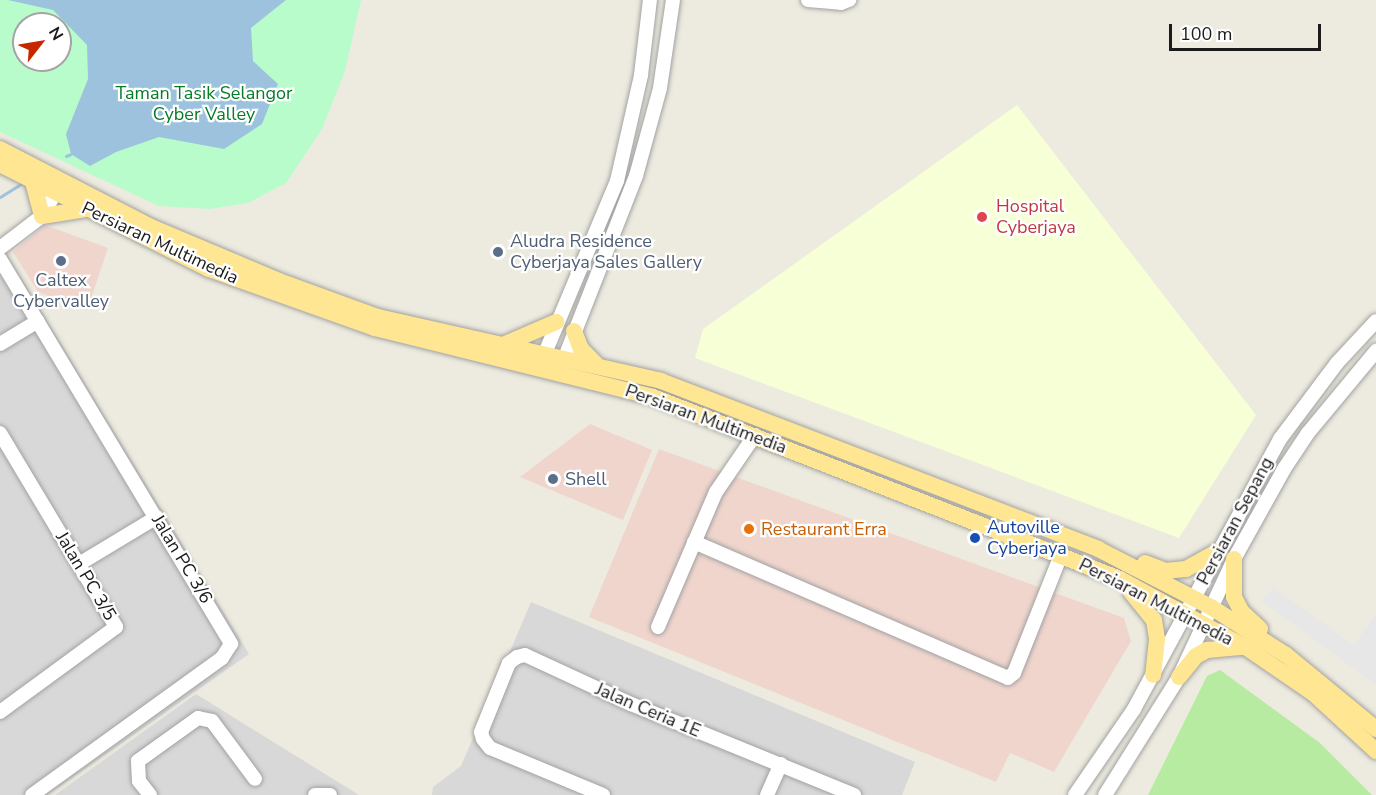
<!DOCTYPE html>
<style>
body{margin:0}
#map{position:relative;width:1376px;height:795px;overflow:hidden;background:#edebdf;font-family:"Nunito Sans",sans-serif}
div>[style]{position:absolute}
.residential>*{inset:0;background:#d9d8d8}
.commercial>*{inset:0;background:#f0d5cd}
.education>*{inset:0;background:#f7ffd7}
.grass>*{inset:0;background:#b7eba1}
.park>*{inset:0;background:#b8fccb}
.parking>*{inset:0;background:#e7e7e7}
.water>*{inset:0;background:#9dc2de}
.stream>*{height:3px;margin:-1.5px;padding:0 1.5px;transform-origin:1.5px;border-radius:1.5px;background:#9dc2de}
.roads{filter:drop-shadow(0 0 2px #a2a2a2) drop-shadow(0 0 2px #a2a2a2)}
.minor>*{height:14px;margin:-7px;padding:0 7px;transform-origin:7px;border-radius:7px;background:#fff}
.major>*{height:16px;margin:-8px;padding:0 8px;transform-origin:8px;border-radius:8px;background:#ffe693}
.dots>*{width:16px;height:16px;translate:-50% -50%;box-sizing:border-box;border:3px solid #fff;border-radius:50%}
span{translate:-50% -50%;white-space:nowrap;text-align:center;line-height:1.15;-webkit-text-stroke:4.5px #fff;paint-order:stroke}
.park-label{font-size:18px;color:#067c27}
.health-label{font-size:18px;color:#be3a42}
.left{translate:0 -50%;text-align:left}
.service-label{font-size:18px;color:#4e5e75}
.street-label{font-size:18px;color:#1b1b1b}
.transit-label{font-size:18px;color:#164399}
.food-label{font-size:18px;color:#c56008}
.north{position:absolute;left:12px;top:12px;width:60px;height:60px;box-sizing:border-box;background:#fff;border:2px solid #a4a4a4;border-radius:50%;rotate:59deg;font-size:16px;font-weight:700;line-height:24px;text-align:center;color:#1b1b1b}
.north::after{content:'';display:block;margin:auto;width:21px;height:27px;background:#c62700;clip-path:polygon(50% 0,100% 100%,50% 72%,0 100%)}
.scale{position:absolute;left:1169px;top:24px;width:152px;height:27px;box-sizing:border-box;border:3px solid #1b1b1b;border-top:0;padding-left:8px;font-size:18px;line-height:21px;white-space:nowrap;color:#1b1b1b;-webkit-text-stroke:4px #fff;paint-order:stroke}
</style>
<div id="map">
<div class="residential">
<i style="clip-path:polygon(8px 256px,249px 654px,48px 795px,0 795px,0 258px)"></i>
<i style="clip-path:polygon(531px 602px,915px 762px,902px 795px,432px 795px,433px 787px,461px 766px)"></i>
<i style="clip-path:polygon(196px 694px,359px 795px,55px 795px)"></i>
</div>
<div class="commercial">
<i style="clip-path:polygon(45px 225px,108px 248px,87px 310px,38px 292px,13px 252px)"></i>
<i style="clip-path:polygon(590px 424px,652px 450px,623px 520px,520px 477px)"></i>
<i style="clip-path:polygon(659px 449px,1124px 618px,1131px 641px,1054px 772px,1010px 753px,996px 782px,589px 617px)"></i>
</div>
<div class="education">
<i style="clip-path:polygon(1017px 105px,1256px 415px,1179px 538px,695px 358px,703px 329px)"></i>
</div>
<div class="grass">
<i style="clip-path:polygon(1220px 670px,1320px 743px,1372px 795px,1148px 795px,1207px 676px)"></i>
</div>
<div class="park">
<i style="clip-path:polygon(evenodd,0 0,361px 0,345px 71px,322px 129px,286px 183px,248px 203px,210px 209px,159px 206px,0 132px,0 0,24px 24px,60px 24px,60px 60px,24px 60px,24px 24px)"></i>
</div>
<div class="parking">
<i style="clip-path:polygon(1273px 587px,1354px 645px,1376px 613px,1376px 685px,1262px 601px)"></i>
</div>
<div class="water">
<i style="clip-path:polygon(8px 0,286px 0,251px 28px,253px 61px,278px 84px,262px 124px,224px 149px,159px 137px,116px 152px,90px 166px,71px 154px,66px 134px,88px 79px,87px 45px,53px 10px)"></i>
</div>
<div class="stream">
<i style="left:66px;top:156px;width:5px;rotate:-22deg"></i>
<i style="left:0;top:197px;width:25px;rotate:-32deg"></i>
</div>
<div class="roads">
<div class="minor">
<i style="left:808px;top:0;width:33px;rotate:5deg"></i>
<i style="left:841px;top:3px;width:9px;rotate:-21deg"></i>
<i style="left:0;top:248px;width:53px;rotate:-37.3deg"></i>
<i style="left:42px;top:216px;width:38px;rotate:-60deg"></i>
<i style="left:0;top:259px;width:449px;rotate:59deg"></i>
<i style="left:231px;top:644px;width:17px;rotate:123deg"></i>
<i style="left:222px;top:658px;width:234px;rotate:144.2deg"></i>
<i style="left:0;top:344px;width:44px;rotate:-31.2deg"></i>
<i style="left:545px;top:353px;width:186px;rotate:-67.3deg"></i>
<i style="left:617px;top:181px;width:109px;rotate:-77.2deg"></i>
<i style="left:641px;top:75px;width:76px;rotate:-83.2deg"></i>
<i style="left:565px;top:357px;width:194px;rotate:-68.6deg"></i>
<i style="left:636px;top:176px;width:91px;rotate:-74.7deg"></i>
<i style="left:660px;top:88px;width:89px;rotate:-81.6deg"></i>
<i style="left:0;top:433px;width:226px;rotate:59.1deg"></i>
<i style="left:116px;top:627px;width:144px;rotate:143.8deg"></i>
<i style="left:694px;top:542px;width:342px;rotate:23.4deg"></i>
<i style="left:1008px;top:678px;width:8px;rotate:-40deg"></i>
<i style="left:1014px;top:673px;width:127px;rotate:-68.3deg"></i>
<i style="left:79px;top:564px;width:91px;rotate:-31.1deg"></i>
<i style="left:658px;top:627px;width:147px;rotate:-66.8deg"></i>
<i style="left:716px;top:492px;width:69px;rotate:-55.6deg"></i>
<i style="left:150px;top:795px;width:18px;rotate:-128deg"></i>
<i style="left:139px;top:781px;width:20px;rotate:-93deg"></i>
<i style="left:138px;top:761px;width:74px;rotate:-35.6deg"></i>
<i style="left:198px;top:718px;width:14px;rotate:12deg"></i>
<i style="left:212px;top:721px;width:72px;rotate:53.4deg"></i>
<i style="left:315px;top:795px;width:15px"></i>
<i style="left:603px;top:795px;width:122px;rotate:-157.4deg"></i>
<i style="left:490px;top:748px;width:11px;rotate:-128deg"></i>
<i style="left:483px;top:739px;width:7px;rotate:-106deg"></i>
<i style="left:481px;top:732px;width:74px;rotate:-67.9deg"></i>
<i style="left:509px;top:663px;width:10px;rotate:-37deg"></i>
<i style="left:517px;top:657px;width:8px;rotate:-14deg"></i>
<i style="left:525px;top:655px;width:117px;rotate:24.8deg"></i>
<i style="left:631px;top:704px;width:241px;rotate:22.2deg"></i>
<i style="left:767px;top:795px;width:34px;rotate:-66deg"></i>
<i style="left:1075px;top:795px;width:104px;rotate:-55.5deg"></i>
<i style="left:1134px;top:709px;width:307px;rotate:-61.6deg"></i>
<i style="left:1280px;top:439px;width:95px;rotate:-53.1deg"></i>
<i style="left:1337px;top:363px;width:57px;rotate:-47.1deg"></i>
<i style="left:1105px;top:795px;width:139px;rotate:-57.9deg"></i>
<i style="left:1179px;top:677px;width:130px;rotate:-65deg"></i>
<i style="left:1234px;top:559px;width:103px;rotate:-60.9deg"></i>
<i style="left:1284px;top:469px;width:43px;rotate:-56.3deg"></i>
<i style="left:1308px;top:433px;width:107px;rotate:-50.3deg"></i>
</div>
<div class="major">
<i style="left:0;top:149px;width:168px;rotate:27.3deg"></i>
<i style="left:149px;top:226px;width:141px;rotate:22.9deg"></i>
<i style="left:279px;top:281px;width:105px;rotate:20deg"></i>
<i style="left:378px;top:317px;width:290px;rotate:12.7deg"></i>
<i style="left:661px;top:381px;width:468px;rotate:21deg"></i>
<i style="left:1098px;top:549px;width:127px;rotate:27.2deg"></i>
<i style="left:1211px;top:607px;width:89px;rotate:32.6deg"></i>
<i style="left:1286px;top:655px;width:117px;rotate:39.4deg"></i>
<i style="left:0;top:164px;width:234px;rotate:26.7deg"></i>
<i style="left:209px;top:269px;width:176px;rotate:19.6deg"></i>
<i style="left:375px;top:328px;width:286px;rotate:13.9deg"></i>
<i style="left:653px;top:397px;width:501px;rotate:21.29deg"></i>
<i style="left:1120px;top:579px;width:145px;rotate:28.5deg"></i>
<i style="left:1247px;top:648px;width:80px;rotate:34.3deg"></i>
<i style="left:1313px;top:693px;width:86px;rotate:42.6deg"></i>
<i style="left:33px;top:182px;width:35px;rotate:75deg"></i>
<i style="left:42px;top:216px;width:46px;rotate:-8.8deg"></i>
<i style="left:574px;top:331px;width:19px;rotate:69deg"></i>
<i style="left:581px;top:349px;width:21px;rotate:45deg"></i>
<i style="left:505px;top:344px;width:56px;rotate:-23.3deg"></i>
<i style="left:1234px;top:559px;width:38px;rotate:90deg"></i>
<i style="left:1234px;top:597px;width:16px;rotate:63deg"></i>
<i style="left:1241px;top:611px;width:26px;rotate:43deg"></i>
<i style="left:1145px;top:563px;width:22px;rotate:21deg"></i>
<i style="left:1166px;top:571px;width:20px;rotate:-6deg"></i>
<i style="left:1186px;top:569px;width:37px;rotate:-29deg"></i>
<i style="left:1131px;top:592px;width:36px;rotate:51deg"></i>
<i style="left:1154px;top:620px;width:19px;rotate:81deg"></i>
<i style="left:1157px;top:639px;width:36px;rotate:96deg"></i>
<i style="left:1179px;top:677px;width:27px;rotate:-51deg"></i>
<i style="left:1196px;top:656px;width:13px;rotate:-29deg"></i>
<i style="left:1207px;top:650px;width:36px;rotate:-5deg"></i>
</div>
</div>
<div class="dots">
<i style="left:982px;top:217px;background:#e0444e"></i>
<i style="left:498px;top:252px;background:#5c6f8a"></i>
<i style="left:61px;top:261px;background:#5c6f8a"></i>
<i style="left:553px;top:479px;background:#5c6f8a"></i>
<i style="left:749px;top:529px;background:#e8710a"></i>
<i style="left:975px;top:538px;background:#1a4fb4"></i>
</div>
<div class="park-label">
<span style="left:204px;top:104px">Taman Tasik Selangor<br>Cyber Valley</span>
</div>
<div class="health-label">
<span class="left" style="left:996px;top:217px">Hospital<br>Cyberjaya</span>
</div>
<div class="service-label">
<span class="left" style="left:510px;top:252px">Aludra Residence<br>Cyberjaya Sales Gallery</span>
<span style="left:61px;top:291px">Caltex<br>Cybervalley</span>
<span class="left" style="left:565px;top:479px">Shell</span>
</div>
<div class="street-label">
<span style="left:160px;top:243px;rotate:25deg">Persiaran Multimedia</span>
<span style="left:706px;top:419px;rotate:20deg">Persiaran Multimedia</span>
<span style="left:1235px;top:521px;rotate:-62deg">Persiaran Sepang</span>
<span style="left:182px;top:559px;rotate:59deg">Jalan PC 3/6</span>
<span style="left:86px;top:576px;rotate:59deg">Jalan PC 3/5</span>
<span style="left:1156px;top:602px;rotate:27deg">Persiaran Multimedia</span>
<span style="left:648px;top:710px;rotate:23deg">Jalan Ceria 1E</span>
</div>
<div class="transit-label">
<span class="left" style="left:987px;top:538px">Autoville<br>Cyberjaya</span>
</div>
<div class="food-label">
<span class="left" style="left:761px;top:529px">Restaurant Erra</span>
</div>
<div class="north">N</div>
<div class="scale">100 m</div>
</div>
